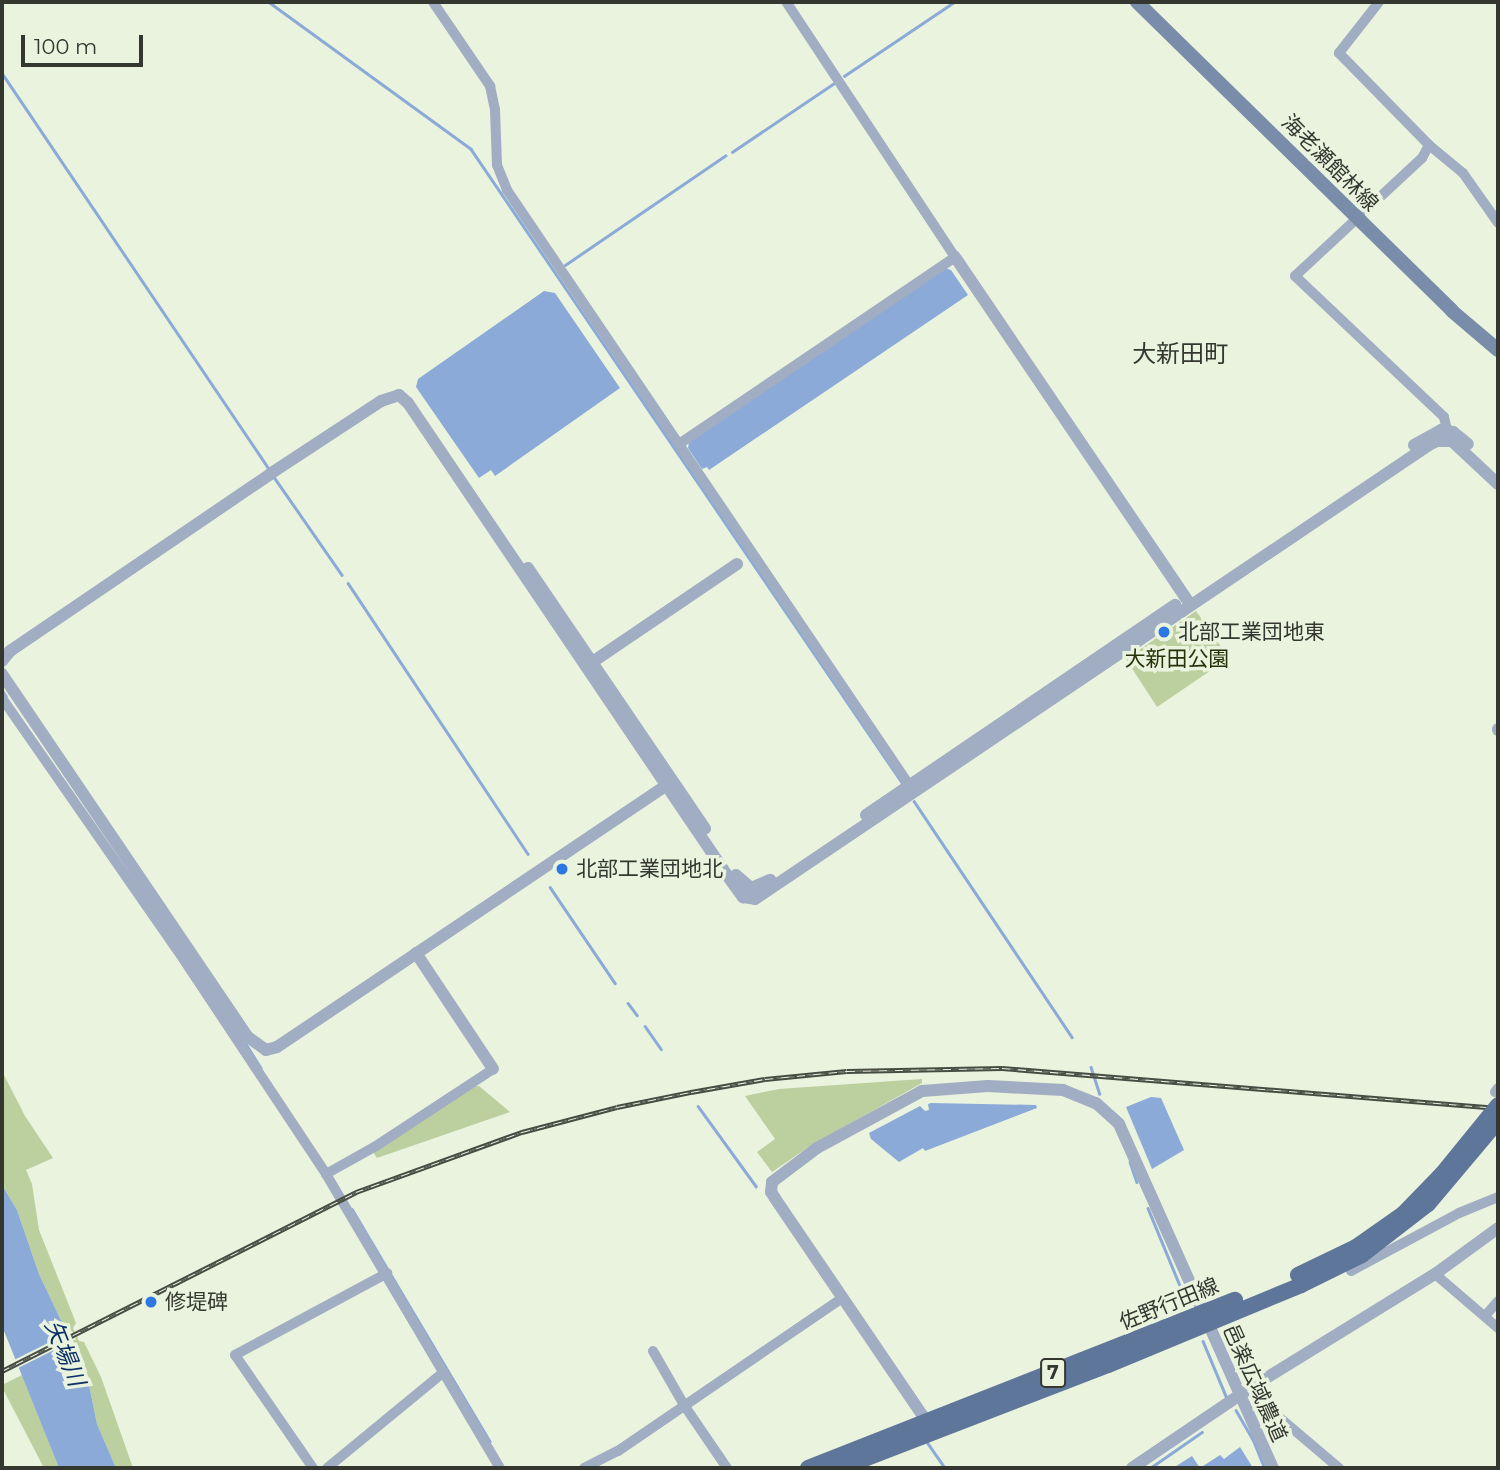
<!DOCTYPE html>
<meta charset="utf-8">
<style>
body{margin:0}
#map{position:relative;width:1500px;height:1470px;overflow:hidden;background:#eaf3de;font-family:Montserrat,"Noto Sans JP",sans-serif}
div>[style]{position:absolute}
.green>*{inset:0;background:#bccf9f}
.water>*{inset:0;background:#8baad8}
.pier>*{inset:0;background:#eaf3de}
.stream>*{height:2.5px;margin:-1.25px;padding:0 1.25px;transform-origin:1.25px;border-radius:1.25px;background:#8baad8}
.minor>*{height:10px;margin:-5px;padding:0 5px;transform-origin:5px;border-radius:5px;background:#a0adc2}
.tertiary>*{height:12px;margin:-6px;padding:0 6px;transform-origin:6px;border-radius:6px;background:#a0adc2}
.secondary>*{height:14px;margin:-7px;padding:0 7px;transform-origin:7px;border-radius:7px;background:#798dab}
.primary>*{height:16px;margin:-8px;padding:0 8px;transform-origin:8px;border-radius:8px;background:#5e769a}
.rail>*{height:5px;margin-top:-2.5px;transform-origin:0;background:repeating-linear-gradient(90deg,#eaf3de 0 8px,#474c43 0 16px);box-sizing:border-box;border-block:2px solid #474c43}
.primary-bridge>*{height:16px;margin:-8px;padding:0 8px;transform-origin:8px;border-radius:8px;background:#5e769a}
.dots>*{width:19px;height:19px;translate:-50% -50%;box-sizing:border-box;border:4px solid #eaf3de;border-radius:50%}
span{translate:-50% -50%;white-space:nowrap;text-align:center;line-height:1.15;-webkit-text-stroke:7px #eaf3de;paint-order:stroke}
.shield-label span{padding:2px 5px;background:#eaf3de;border:2px solid;border-radius:5px;-webkit-text-stroke-width:0}
.shield-label{font-size:19px;color:#33372f;font-weight:700}
.street-label{font-size:21px;color:#33372f}
.poi-label{font-size:21px;color:#33372f}
.left{translate:0 -50%;text-align:left}
.park-label{font-size:21px;color:#25320a}
.water-label{font-size:23px;color:#0b3168;font-style:italic}
.quarter-label{font-size:24px;color:#33372f}
.frame{position:absolute;inset:0;border:4px solid #33372f;pointer-events:none}
.scale{position:absolute;left:21px;top:35px;width:122px;height:32px;box-sizing:border-box;border:4px solid #33372f;border-top:0;padding-left:9px;font-size:21px;line-height:24px;white-space:nowrap;color:#33372f;-webkit-text-stroke:5px #eaf3de;paint-order:stroke}
</style>
<div id="map">
<div class="green">
<i style="clip-path:polygon(1196px 611px,1229px 658px,1157px 707px,1126px 659px)"></i>
<i style="clip-path:polygon(2px 1071px,25px 1116px,53px 1158px,26px 1170px,32px 1184px,39px 1230px,76px 1323px,73px 1328px,79px 1341px,84px 1342px,101px 1377px,133px 1468px,116px 1468px,97px 1424px,87px 1375px,39px 1274px,17px 1210px,2px 1185px)"></i>
<i style="clip-path:polygon(922px 1079px,922px 1083px,810px 1146px,772px 1172px,757px 1152px,775px 1139px,745px 1096px,779px 1089px)"></i>
<i style="clip-path:polygon(475px 1086px,479px 1086px,510px 1112px,377px 1158px,373px 1152px)"></i>
<i style="clip-path:polygon(22px 1375px,59px 1468px,44px 1468px,4px 1391px,2px 1385px)"></i>
</div>
<div class="water">
<i style="clip-path:polygon(945px 268px,951px 270px,968px 295px,709px 470px,707px 467px,702px 469px,688px 448px,689px 442px)"></i>
<i style="clip-path:polygon(544px 291px,555px 293px,620px 388px,495px 476px,491px 470px,479px 478px,416px 387px,418px 379px)"></i>
<i style="clip-path:polygon(1151px 1097px,1161px 1098px,1184px 1150px,1152px 1169px,1126px 1107px)"></i>
<i style="clip-path:polygon(931px 1103px,1036px 1105px,1037px 1108px,925px 1151px,923px 1148px,899px 1162px,871px 1139px,869px 1133px,920px 1106px,925px 1111px,929px 1110px,928px 1104px)"></i>
<i style="clip-path:polygon(2px 1185px,17px 1210px,39px 1274px,87px 1375px,97px 1424px,116px 1468px,59px 1468px,2px 1326px)"></i>
<i style="clip-path:polygon(1240px 1447px,1253px 1468px,1173px 1468px,1192px 1456px,1200px 1468px,1220px 1455px,1224px 1459px)"></i>
</div>
<div class="pier">
<i style="clip-path:polygon(72px 1331px,76px 1339px,16px 1369px,12px 1361px)"></i>
</div>
<div class="stream">
<i style="left:269px;top:2px;width:250px;rotate:36deg"></i>
<i style="left:471px;top:149px;width:768px;rotate:55.77deg"></i>
<i style="left:2px;top:73px;width:478px;rotate:56deg"></i>
<i style="left:844px;top:76px;width:133px;rotate:-33.9deg"></i>
<i style="left:732px;top:152px;width:122px;rotate:-34deg"></i>
<i style="left:565px;top:265px;width:194px;rotate:-34.3deg"></i>
<i style="left:274px;top:477px;width:119px;rotate:55.2deg"></i>
<i style="left:348px;top:583px;width:325px;rotate:56.4deg"></i>
<i style="left:2px;top:690px;width:7px;rotate:56deg"></i>
<i style="left:914px;top:801px;width:284px;rotate:56.2deg"></i>
<i style="left:550px;top:887px;width:116px;rotate:55.9deg"></i>
<i style="left:628px;top:1003px;width:15px;rotate:53deg"></i>
<i style="left:645px;top:1026px;width:28px;rotate:55deg"></i>
<i style="left:246px;top:1044px;width:28px;rotate:58deg"></i>
<i style="left:1091px;top:1067px;width:28px;rotate:72deg"></i>
<i style="left:698px;top:1106px;width:99px;rotate:54.1deg"></i>
<i style="left:1130px;top:1162px;width:21px;rotate:71deg"></i>
<i style="left:1148px;top:1208px;width:92px;rotate:67.6deg"></i>
<i style="left:352px;top:1209px;width:270px;rotate:59.3deg"></i>
<i style="left:1203px;top:1341px;width:60px;rotate:67.3deg"></i>
<i style="left:1236px;top:1410px;width:34px;rotate:60deg"></i>
<i style="left:1253px;top:1439px;width:31px;rotate:68deg"></i>
<i style="left:927px;top:1442px;width:32px;rotate:55deg"></i>
<i style="left:1150px;top:1468px;width:63px;rotate:-34.7deg"></i>
</div>
<div class="minor">
<i style="left:433px;top:2px;width:102px;rotate:55.8deg"></i>
<i style="left:490px;top:86px;width:25px;rotate:78deg"></i>
<i style="left:495px;top:110px;width:55px;rotate:87.9deg"></i>
<i style="left:497px;top:165px;width:27px;rotate:68deg"></i>
<i style="left:507px;top:190px;width:723px;rotate:55.94deg"></i>
<i style="left:1379px;top:2px;width:65px;rotate:128.1deg"></i>
<i style="left:1339px;top:53px;width:129px;rotate:45.6deg"></i>
<i style="left:1429px;top:145px;width:44px;rotate:39.5deg"></i>
<i style="left:1463px;top:173px;width:61px;rotate:55deg"></i>
<i style="left:1429px;top:145px;width:15px;rotate:118deg"></i>
<i style="left:1422px;top:158px;width:173px;rotate:137.1deg"></i>
<i style="left:1295px;top:276px;width:205px;rotate:43.4deg"></i>
<i style="left:1444px;top:417px;width:13px;rotate:77deg"></i>
<i style="left:679px;top:444px;width:333px;rotate:-34.1deg"></i>
<i style="left:955px;top:257px;width:306px;rotate:-123.5deg"></i>
<i style="left:2px;top:698px;width:308px;rotate:55.2deg"></i>
<i style="left:178px;top:951px;width:268px;rotate:56.4deg"></i>
<i style="left:326px;top:1174px;width:342px;rotate:59.4deg"></i>
<i style="left:1495px;top:1092px;width:5px;rotate:-53deg"></i>
<i style="left:326px;top:1174px;width:57px;rotate:-29.2deg"></i>
<i style="left:376px;top:1146px;width:140px;rotate:-33.3deg"></i>
<i style="left:1351px;top:1271px;width:123px;rotate:-28.2deg"></i>
<i style="left:1459px;top:1213px;width:42px;rotate:-22.3deg"></i>
<i style="left:1435px;top:1274px;width:83px;rotate:40.6deg"></i>
<i style="left:1485px;top:1316px;width:20px;rotate:-49deg"></i>
<i style="left:653px;top:1351px;width:62px;rotate:60.1deg"></i>
<i style="left:684px;top:1405px;width:76px;rotate:55.7deg"></i>
<i style="left:1247px;top:1390px;width:121px;rotate:40.3deg"></i>
<i style="left:313px;top:1468px;width:137px;rotate:-124.6deg"></i>
<i style="left:235px;top:1355px;width:173px;rotate:-28.3deg"></i>
<i style="left:327px;top:1468px;width:151px;rotate:-39.4deg"></i>
<i style="left:584px;top:1468px;width:38px;rotate:-27deg"></i>
<i style="left:618px;top:1451px;width:270px;rotate:-34.3deg"></i>
</div>
<div class="tertiary">
<i style="left:955px;top:257px;width:420px;rotate:55.9deg"></i>
<i style="left:1414px;top:445px;width:31px;rotate:-29deg"></i>
<i style="left:1441px;top:430px;width:12px;rotate:9deg"></i>
<i style="left:1453px;top:432px;width:19px;rotate:39deg"></i>
<i style="left:528px;top:568px;width:315px;rotate:55.8deg"></i>
<i style="left:2px;top:661px;width:13px;rotate:-51deg"></i>
<i style="left:10px;top:651px;width:315px;rotate:-34.2deg"></i>
<i style="left:270px;top:474px;width:133px;rotate:-33.3deg"></i>
<i style="left:381px;top:401px;width:19px;rotate:-18deg"></i>
<i style="left:399px;top:395px;width:12px;rotate:42deg"></i>
<i style="left:408px;top:403px;width:573px;rotate:55.95deg"></i>
<i style="left:729px;top:878px;width:24px;rotate:54deg"></i>
<i style="left:743px;top:897px;width:12px;rotate:9deg"></i>
<i style="left:755px;top:899px;width:813px;rotate:-33.96deg"></i>
<i style="left:1429px;top:445px;width:9px;rotate:-27deg"></i>
<i style="left:1437px;top:441px;width:15px"></i>
<i style="left:1452px;top:441px;width:63px;rotate:43.1deg"></i>
<i style="left:588px;top:665px;width:180px;rotate:-34.1deg"></i>
<i style="left:2px;top:674px;width:439px;rotate:55.9deg"></i>
<i style="left:248px;top:1037px;width:22px;rotate:36deg"></i>
<i style="left:266px;top:1050px;width:11px;rotate:-15deg"></i>
<i style="left:277px;top:1047px;width:476px;rotate:-33.9deg"></i>
<i style="left:1498px;top:730px;width:1px;rotate:-90deg"></i>
<i style="left:866px;top:815px;width:374px;rotate:-34.2deg"></i>
<i style="left:736px;top:875px;width:20px;rotate:41deg"></i>
<i style="left:751px;top:888px;width:21px;rotate:-23deg"></i>
<i style="left:416px;top:953px;width:139px;rotate:56.4deg"></i>
<i style="left:927px;top:1422px;width:271px;rotate:-124.2deg"></i>
<i style="left:775px;top:1198px;width:7px;rotate:-124deg"></i>
<i style="left:771px;top:1192px;width:10px;rotate:-84deg"></i>
<i style="left:772px;top:1182px;width:56px;rotate:-37.1deg"></i>
<i style="left:817px;top:1148px;width:119px;rotate:-28.5deg"></i>
<i style="left:922px;top:1091px;width:66px;rotate:-4.3deg"></i>
<i style="left:988px;top:1086px;width:75px;rotate:3.1deg"></i>
<i style="left:1063px;top:1090px;width:35px;rotate:22deg"></i>
<i style="left:1096px;top:1103px;width:31px;rotate:42deg"></i>
<i style="left:1119px;top:1124px;width:377px;rotate:65.9deg"></i>
<i style="left:1132px;top:1468px;width:139px;rotate:-34.1deg"></i>
<i style="left:1247px;top:1390px;width:221px;rotate:-31.7deg"></i>
<i style="left:1435px;top:1274px;width:78px;rotate:-36.1deg"></i>
</div>
<div class="secondary">
<i style="left:1137px;top:2px;width:441px;rotate:44.4deg"></i>
<i style="left:1452px;top:311px;width:60px;rotate:40.3deg"></i>
</div>
<div class="primary">
<i style="left:808px;top:1468px;width:459px;rotate:-21.5deg"></i>
<i style="left:841px;top:1468px;width:286px;rotate:-21.1deg"></i>
<i style="left:1108px;top:1365px;width:209px;rotate:-22.5deg"></i>
<i style="left:1301px;top:1285px;width:68px;rotate:-26.2deg"></i>
<i style="left:1362px;top:1255px;width:83px;rotate:-37.7deg"></i>
<i style="left:1428px;top:1204px;width:109px;rotate:-49.9deg"></i>
</div>
<div class="rail">
<i style="left:2px;top:1371px;width:397px;rotate:-26.8deg"></i>
<i style="left:356px;top:1192px;width:177px;rotate:-19.9deg"></i>
<i style="left:522px;top:1132px;width:98px;rotate:-14.7deg"></i>
<i style="left:617px;top:1107px;width:76px;rotate:-11.5deg"></i>
<i style="left:691px;top:1092px;width:75px;rotate:-10deg"></i>
<i style="left:765px;top:1079px;width:82px;rotate:-5.6deg"></i>
<i style="left:847px;top:1071px;width:155px;rotate:-1.1deg"></i>
<i style="left:1002px;top:1068px;width:498px;rotate:4.6deg"></i>
</div>
<div class="primary-bridge">
<i style="left:1298px;top:1275px;width:64px;rotate:-25.8deg"></i>
<i style="left:1356px;top:1247px;width:57px;rotate:-35.1deg"></i>
<i style="left:1403px;top:1214px;width:56px;rotate:-45.7deg"></i>
<i style="left:1442px;top:1174px;width:89px;rotate:-50.9deg"></i>
</div>
<div class="dots">
<i style="left:1164px;top:632px;background:#2c77e3"></i>
<i style="left:562px;top:869px;background:#2c77e3"></i>
<i style="left:151px;top:1302px;background:#2c77e3"></i>
</div>
<div class="shield-label">
<span style="left:1053px;top:1373px">7</span>
</div>
<div class="street-label">
<span style="left:1330px;top:163px;rotate:45deg">海老瀬館林線</span>
<span style="left:1169px;top:1304px;rotate:-22deg">佐野行田線</span>
<span style="left:1255px;top:1383px;rotate:66deg">邑楽広域農道</span>
</div>
<div class="poi-label">
<span class="left" style="left:1178px;top:632px">北部工業団地東</span>
<span class="left" style="left:576px;top:869px">北部工業団地北</span>
<span class="left" style="left:165px;top:1302px">修堤碑</span>
</div>
<div class="park-label">
<span style="left:1177px;top:659px">大新田公園</span>
</div>
<div class="water-label">
<span style="left:65px;top:1353px;rotate:68deg">矢場川</span>
</div>
<div class="quarter-label">
<span style="left:1180px;top:354px">大新田町</span>
</div>
<div class="frame"></div>
<div class="scale">100 m</div>
</div>
